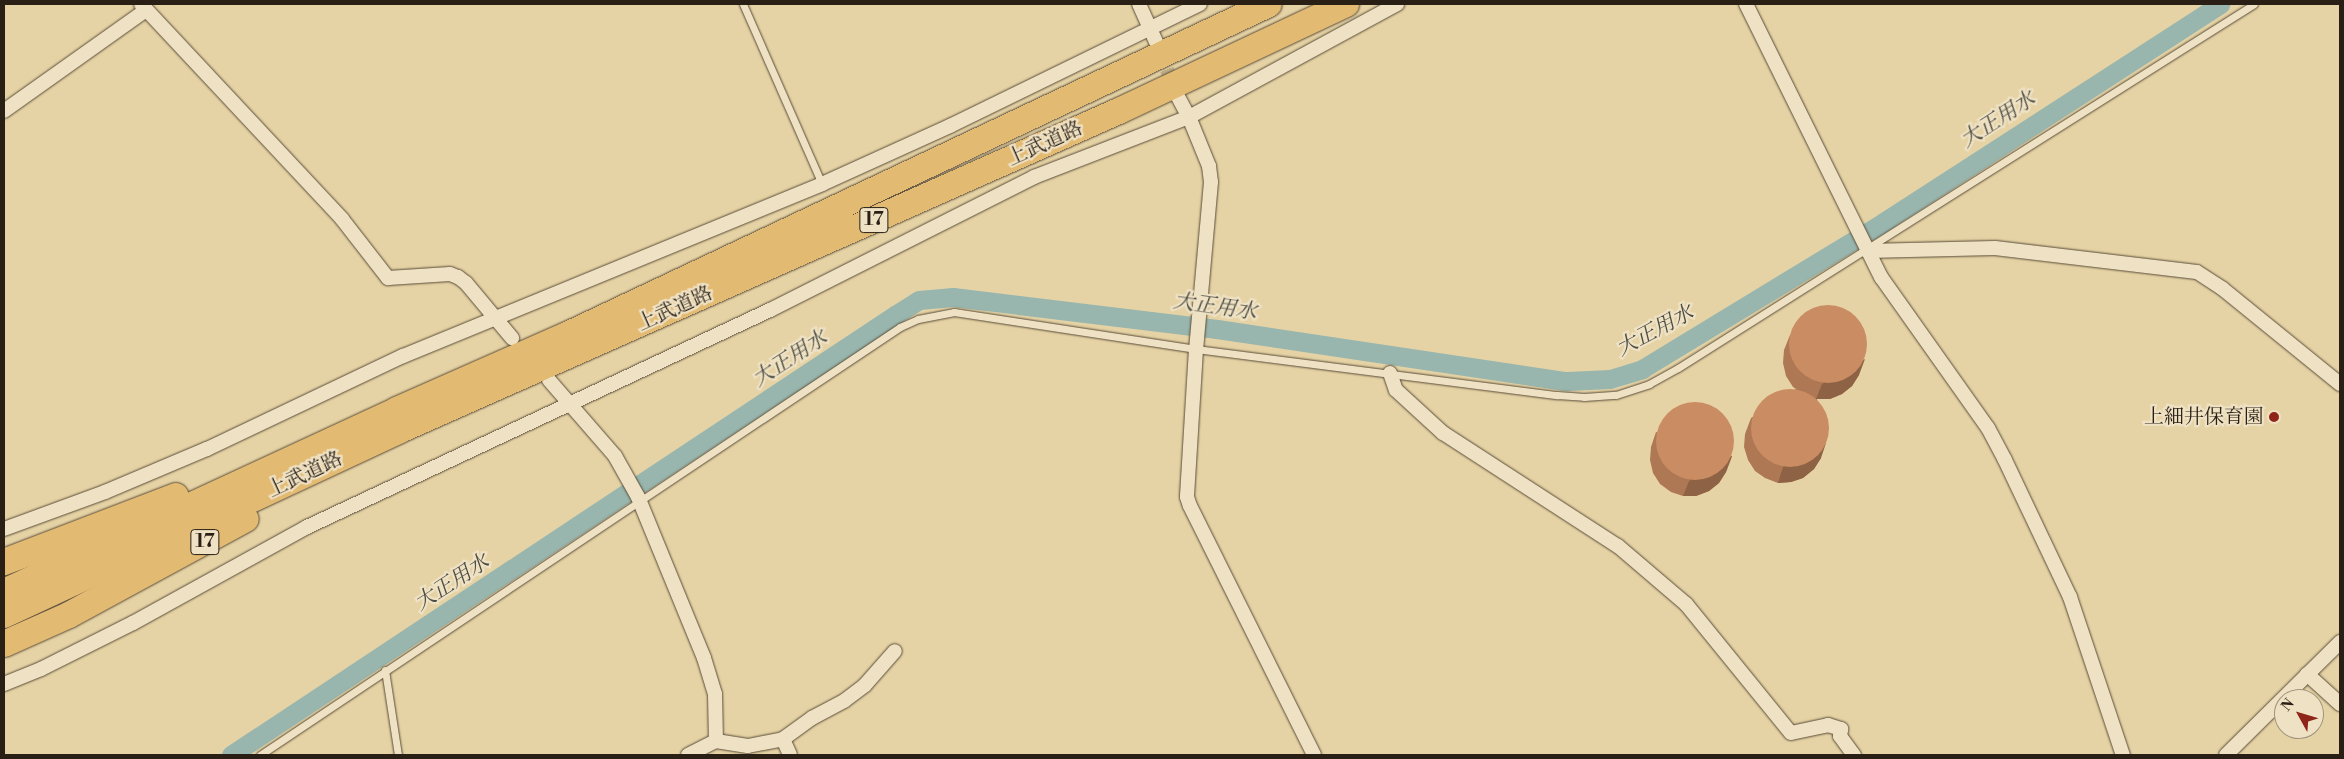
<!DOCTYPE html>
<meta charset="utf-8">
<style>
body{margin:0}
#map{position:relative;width:2344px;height:759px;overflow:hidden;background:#e6d3a5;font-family:"Libre Bodoni","Noto Serif JP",serif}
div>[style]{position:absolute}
.canal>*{height:19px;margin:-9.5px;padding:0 9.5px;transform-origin:9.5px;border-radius:9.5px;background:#98b6ae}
.street-tunnel>*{height:14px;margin-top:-7px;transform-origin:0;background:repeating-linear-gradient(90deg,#c0af88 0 14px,transparent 0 21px)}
.roads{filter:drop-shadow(0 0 1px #594c39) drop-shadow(0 0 1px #594c39)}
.lane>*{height:7px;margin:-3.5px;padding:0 3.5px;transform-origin:3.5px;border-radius:3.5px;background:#efe2c4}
.street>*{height:14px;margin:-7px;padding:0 7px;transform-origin:7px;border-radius:7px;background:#efe2c4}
.highway>*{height:26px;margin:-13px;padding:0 13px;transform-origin:13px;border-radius:13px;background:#e3ba72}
.wall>*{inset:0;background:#ae7854}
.shaded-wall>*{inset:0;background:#8d6245}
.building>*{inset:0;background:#ca8c62}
.round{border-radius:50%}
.dots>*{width:14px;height:14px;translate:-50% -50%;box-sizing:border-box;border:2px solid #efe2c4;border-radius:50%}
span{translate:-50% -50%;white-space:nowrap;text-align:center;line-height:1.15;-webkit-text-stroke:4.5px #efe2c4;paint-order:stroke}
.shield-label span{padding:1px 4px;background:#efe2c4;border:1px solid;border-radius:4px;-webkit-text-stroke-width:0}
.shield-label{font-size:19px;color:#2a1f15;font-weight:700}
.street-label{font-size:20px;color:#2a1f15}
.poi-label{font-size:20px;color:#2a1f15}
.right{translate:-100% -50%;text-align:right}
.water-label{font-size:21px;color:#4b4c43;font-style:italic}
.frame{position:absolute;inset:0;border:5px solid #2a1f15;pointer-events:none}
.north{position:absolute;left:2274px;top:689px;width:50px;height:50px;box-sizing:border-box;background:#efe2c4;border:1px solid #a0947e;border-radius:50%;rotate:309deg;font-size:14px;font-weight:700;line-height:20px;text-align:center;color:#2a1f15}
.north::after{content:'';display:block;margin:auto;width:18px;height:22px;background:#8f2418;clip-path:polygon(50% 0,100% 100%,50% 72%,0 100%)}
</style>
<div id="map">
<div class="canal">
<i style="left:231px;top:755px;width:797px;rotate:-33.53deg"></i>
<i style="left:895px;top:315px;width:28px;rotate:-32deg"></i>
<i style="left:919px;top:300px;width:34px;rotate:-5deg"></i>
<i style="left:953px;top:297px;width:266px;rotate:6.9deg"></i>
<i style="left:1217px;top:329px;width:354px;rotate:8.5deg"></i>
<i style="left:1567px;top:381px;width:43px;rotate:-2.7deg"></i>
<i style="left:1610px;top:379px;width:34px;rotate:-17deg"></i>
<i style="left:1642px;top:369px;width:281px;rotate:-31.3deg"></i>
<i style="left:1882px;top:223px;width:403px;rotate:-32.9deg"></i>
</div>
<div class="street-tunnel">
<i style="left:1159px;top:50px;width:43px;rotate:68.2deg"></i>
</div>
<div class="roads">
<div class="lane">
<i style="left:743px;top:4px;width:197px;rotate:66.3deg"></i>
<i style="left:385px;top:670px;width:86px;rotate:81.3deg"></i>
<i style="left:260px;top:755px;width:770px;rotate:-33.77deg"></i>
<i style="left:900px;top:327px;width:20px;rotate:-24deg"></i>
<i style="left:918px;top:319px;width:37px;rotate:-11deg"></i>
<i style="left:954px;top:312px;width:245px;rotate:8.7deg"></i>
<i style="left:1196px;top:349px;width:364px;rotate:7.3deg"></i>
<i style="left:1557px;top:395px;width:27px;rotate:4deg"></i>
<i style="left:1584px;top:397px;width:32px;rotate:-4deg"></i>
<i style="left:1616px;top:395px;width:35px;rotate:-18deg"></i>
<i style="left:1649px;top:384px;width:33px;rotate:-29deg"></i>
<i style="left:1678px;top:368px;width:681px;rotate:-32.29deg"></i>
</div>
<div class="street">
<i style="left:141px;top:4px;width:294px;rotate:46.9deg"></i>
<i style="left:342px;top:219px;width:75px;rotate:52.1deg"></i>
<i style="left:388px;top:278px;width:62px;rotate:-3.7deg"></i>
<i style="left:450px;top:274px;width:9px;rotate:21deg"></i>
<i style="left:458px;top:277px;width:10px;rotate:37deg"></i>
<i style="left:466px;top:283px;width:72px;rotate:50.1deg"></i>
<i style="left:1139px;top:4px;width:44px;rotate:65.8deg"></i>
<i style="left:1746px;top:4px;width:305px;rotate:63.7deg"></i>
<i style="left:1881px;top:277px;width:185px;rotate:54.7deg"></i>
<i style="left:1988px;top:428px;width:36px;rotate:62deg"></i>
<i style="left:2005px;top:460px;width:152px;rotate:64.6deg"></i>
<i style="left:2070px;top:597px;width:167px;rotate:71.5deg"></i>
<i style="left:1176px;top:93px;width:27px;rotate:62deg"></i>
<i style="left:1189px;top:117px;width:53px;rotate:67.8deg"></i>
<i style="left:1209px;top:166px;width:16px;rotate:83deg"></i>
<i style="left:1211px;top:182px;width:168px;rotate:95.1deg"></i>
<i style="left:1196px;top:349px;width:148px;rotate:93.5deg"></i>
<i style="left:1187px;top:497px;width:9px;rotate:72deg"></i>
<i style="left:1190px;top:506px;width:278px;rotate:63.5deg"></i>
<i style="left:4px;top:111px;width:174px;rotate:-35.4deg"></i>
<i style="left:1867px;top:251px;width:128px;rotate:-1.3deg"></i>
<i style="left:1995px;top:248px;width:203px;rotate:6.8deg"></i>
<i style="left:2197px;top:272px;width:31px;rotate:33deg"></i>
<i style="left:2223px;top:289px;width:151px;rotate:39.1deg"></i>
<i style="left:1390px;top:373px;width:18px;rotate:71deg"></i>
<i style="left:1396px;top:390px;width:64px;rotate:42.5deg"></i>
<i style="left:1443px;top:433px;width:208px;rotate:32.9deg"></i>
<i style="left:1618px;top:546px;width:89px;rotate:40.5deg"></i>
<i style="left:1686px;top:604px;width:166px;rotate:50.9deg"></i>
<i style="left:1791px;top:733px;width:38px;rotate:-12deg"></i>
<i style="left:1828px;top:725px;width:14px;rotate:17deg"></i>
<i style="left:1841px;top:729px;width:7px;rotate:98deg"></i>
<i style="left:1840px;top:736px;width:24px;rotate:54deg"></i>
<i style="left:549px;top:380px;width:101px;rotate:49deg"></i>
<i style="left:615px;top:456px;width:47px;rotate:60.7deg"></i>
<i style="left:638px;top:497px;width:174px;rotate:67.7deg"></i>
<i style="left:704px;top:658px;width:38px;rotate:73deg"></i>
<i style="left:715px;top:694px;width:47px;rotate:88.8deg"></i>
<i style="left:4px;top:529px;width:108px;rotate:-20.1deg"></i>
<i style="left:105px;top:492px;width:111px;rotate:-22.9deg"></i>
<i style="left:207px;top:449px;width:217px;rotate:-25.4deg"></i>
<i style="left:403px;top:356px;width:453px;rotate:-22.3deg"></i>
<i style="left:822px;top:184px;width:141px;rotate:-24.4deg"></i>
<i style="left:950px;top:126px;width:278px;rotate:-26deg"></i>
<i style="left:2307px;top:674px;width:45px;rotate:42.3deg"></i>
<i style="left:4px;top:684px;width:40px;rotate:-22deg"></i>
<i style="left:41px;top:669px;width:103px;rotate:-26.6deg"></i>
<i style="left:133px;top:623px;width:199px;rotate:-28.9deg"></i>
<i style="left:307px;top:527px;width:511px;rotate:-25.11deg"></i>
<i style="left:770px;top:310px;width:296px;rotate:-26.7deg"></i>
<i style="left:1034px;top:177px;width:166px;rotate:-21.2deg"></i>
<i style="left:1189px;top:117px;width:237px;rotate:-28.5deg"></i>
<i style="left:783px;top:739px;width:36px;rotate:-36deg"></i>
<i style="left:812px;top:718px;width:36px;rotate:-28deg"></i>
<i style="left:844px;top:701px;width:26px;rotate:-37deg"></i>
<i style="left:865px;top:685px;width:45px;rotate:-48.6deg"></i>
<i style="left:688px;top:755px;width:31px;rotate:-27deg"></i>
<i style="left:716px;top:741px;width:32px;rotate:9deg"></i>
<i style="left:748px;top:746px;width:36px;rotate:-11deg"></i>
<i style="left:783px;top:739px;width:17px;rotate:66deg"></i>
<i style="left:2226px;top:755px;width:161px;rotate:-44.7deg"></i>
</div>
<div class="highway">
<i style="left:4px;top:562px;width:184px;rotate:-21deg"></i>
<i style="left:4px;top:592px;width:433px;rotate:-24.8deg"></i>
<i style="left:397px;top:410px;width:184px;rotate:-23.8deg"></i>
<i style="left:565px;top:336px;width:778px;rotate:-25.25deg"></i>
<i style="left:4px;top:615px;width:437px;rotate:-25deg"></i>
<i style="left:400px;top:430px;width:787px;rotate:-23.93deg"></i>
<i style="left:1119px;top:111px;width:251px;rotate:-25.2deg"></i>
<i style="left:4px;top:644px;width:71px;rotate:-24deg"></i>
<i style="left:69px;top:615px;width:201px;rotate:-28.5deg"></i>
</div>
</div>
<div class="wall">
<i style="clip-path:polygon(1790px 335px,1859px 375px,1852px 386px,1842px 394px,1830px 399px,1817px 399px,1821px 458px,1814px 469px,1803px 478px,1791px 482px,1778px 483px,1765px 478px,1755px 471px,1748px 460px,1744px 447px,1745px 434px,1751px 418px,1796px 389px,1793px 387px,1786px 376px,1783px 363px,1784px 350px)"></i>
<i style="clip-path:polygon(1656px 432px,1732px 456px,1726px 472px,1719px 483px,1709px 491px,1696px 496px,1683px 496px,1671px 492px,1660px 484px,1653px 473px,1650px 460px,1651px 447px)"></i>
</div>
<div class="shaded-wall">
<i style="clip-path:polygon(1865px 359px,1859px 375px,1852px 386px,1842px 394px,1830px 399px,1816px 399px,1822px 384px)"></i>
<i style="clip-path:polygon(1826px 443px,1821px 458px,1814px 469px,1803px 478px,1791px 482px,1778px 483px,1783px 467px)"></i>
<i style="clip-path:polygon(1732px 456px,1726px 472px,1719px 483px,1709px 491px,1696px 496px,1683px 496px,1689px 481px)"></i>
</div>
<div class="building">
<i class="round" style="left:1789px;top:305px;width:78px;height:78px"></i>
<i class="round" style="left:1751px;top:389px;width:78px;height:78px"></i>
<i class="round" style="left:1656px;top:402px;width:78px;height:78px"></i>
</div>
<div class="dots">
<i style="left:2274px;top:417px;background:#8f2418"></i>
</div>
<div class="shield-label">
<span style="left:874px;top:220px">17</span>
<span style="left:205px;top:542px">17</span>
</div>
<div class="street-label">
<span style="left:1045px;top:144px;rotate:-24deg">上武道路</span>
<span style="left:675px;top:309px;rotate:-24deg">上武道路</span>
<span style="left:305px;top:475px;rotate:-25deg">上武道路</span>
</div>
<div class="poi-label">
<span class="right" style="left:2264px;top:417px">上細井保育園</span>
</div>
<div class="water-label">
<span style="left:1998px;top:120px;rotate:-33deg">大正用水</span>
<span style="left:1215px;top:307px;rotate:8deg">大正用水</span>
<span style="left:1655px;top:331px;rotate:-28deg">大正用水</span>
<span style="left:790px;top:359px;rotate:-33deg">大正用水</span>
<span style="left:452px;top:583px;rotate:-33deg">大正用水</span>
</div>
<div class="frame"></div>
<div class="north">N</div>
</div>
